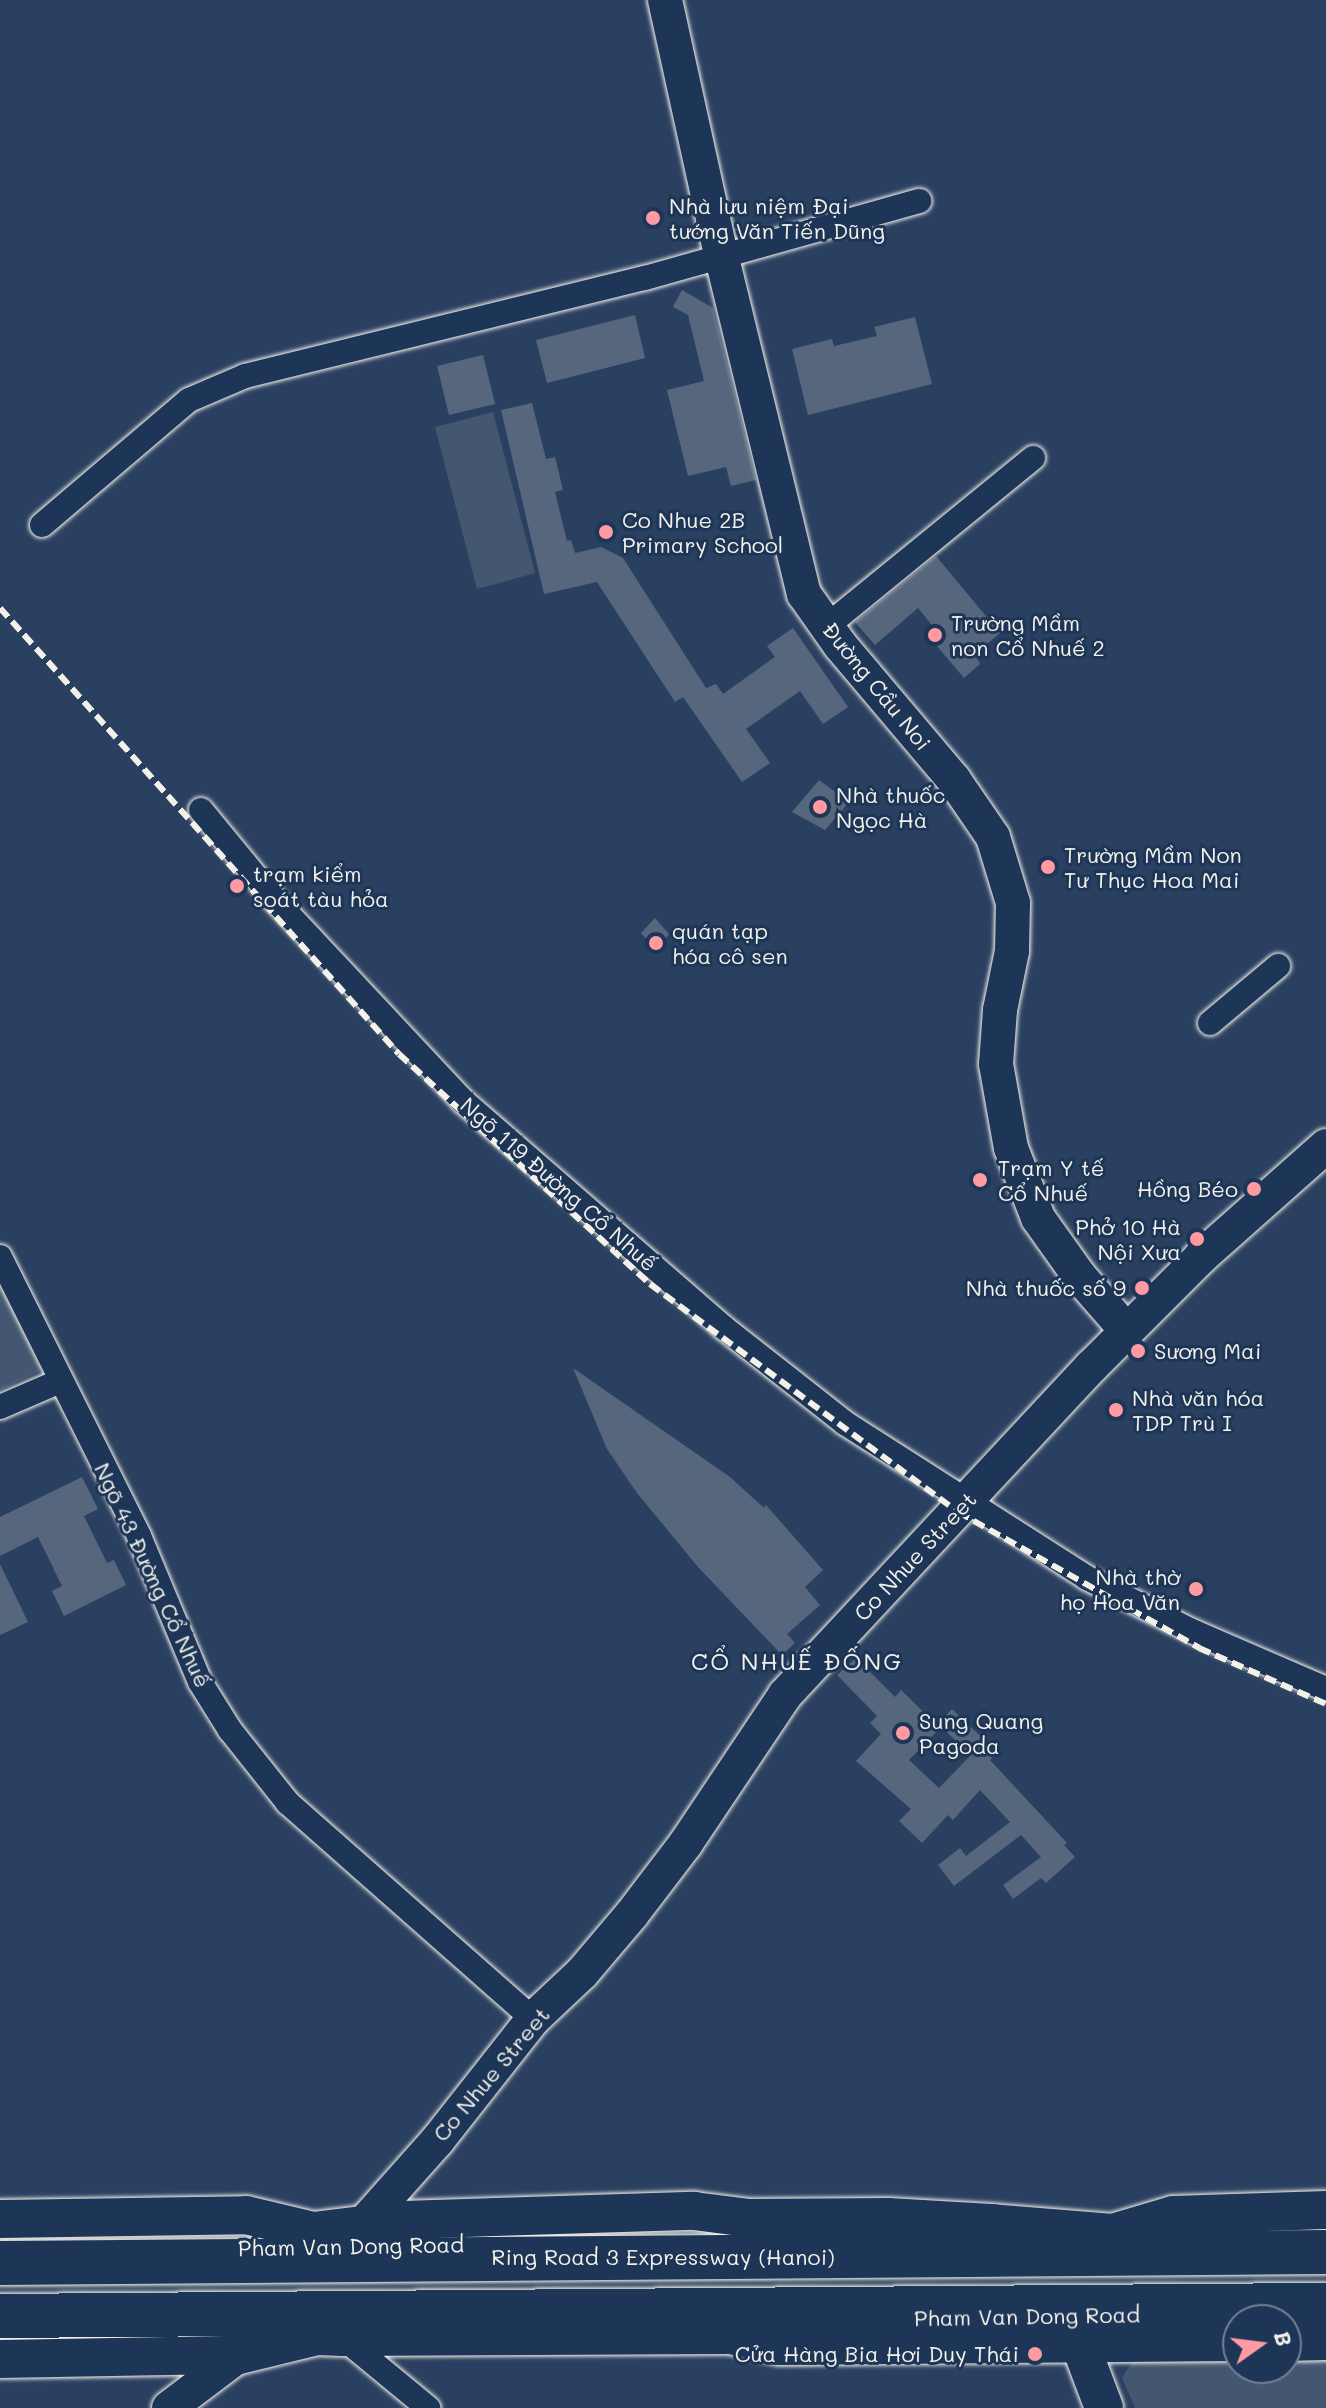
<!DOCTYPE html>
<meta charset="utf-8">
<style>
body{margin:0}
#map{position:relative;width:1326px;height:2408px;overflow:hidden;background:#2a4060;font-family:Mali,sans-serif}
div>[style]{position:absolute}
.green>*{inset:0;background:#445771}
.building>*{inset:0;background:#56677d}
.roads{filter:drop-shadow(0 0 2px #f4f1e8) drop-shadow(0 0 2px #f4f1e8)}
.street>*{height:24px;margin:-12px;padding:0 12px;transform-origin:12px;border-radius:12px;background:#1d3557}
.secondary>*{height:34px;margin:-17px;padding:0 17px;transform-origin:17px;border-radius:17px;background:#1d3557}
.primary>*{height:38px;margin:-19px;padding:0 19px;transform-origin:19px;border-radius:19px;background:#1d3557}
.highway>*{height:44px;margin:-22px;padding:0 22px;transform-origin:22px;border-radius:22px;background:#1d3557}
.rail>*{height:6px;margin-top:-3px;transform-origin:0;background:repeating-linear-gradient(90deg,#f4f1e8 0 12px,transparent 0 18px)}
.dots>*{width:22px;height:22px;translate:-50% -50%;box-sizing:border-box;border:4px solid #1d3557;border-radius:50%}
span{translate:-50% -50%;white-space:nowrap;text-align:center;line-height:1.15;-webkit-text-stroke:6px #1d3557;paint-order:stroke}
.poi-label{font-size:22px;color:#f4f1e8}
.left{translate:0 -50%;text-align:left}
.right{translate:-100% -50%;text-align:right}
.street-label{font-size:22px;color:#f4f1e8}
.neighbourhood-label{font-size:24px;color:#f4f1e8;letter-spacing:2px}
.north{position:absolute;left:1222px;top:2304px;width:80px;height:80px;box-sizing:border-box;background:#1d3557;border:2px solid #738091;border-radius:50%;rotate:76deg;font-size:22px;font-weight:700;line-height:32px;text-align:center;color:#f4f1e8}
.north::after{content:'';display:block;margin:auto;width:28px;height:36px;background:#ff9aa2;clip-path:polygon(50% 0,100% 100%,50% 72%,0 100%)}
</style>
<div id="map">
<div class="green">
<i style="clip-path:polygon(493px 412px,535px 573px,477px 589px,435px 427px)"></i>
<i style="clip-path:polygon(0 1280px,42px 1370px,0 1390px)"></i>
<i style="clip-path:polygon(1286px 2350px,1326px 2350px,1326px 2408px,1135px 2408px,1122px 2378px,1138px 2353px,1238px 2351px,1238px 2368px,1286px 2368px)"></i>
</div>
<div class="building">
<i style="clip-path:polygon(682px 290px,713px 308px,756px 480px,731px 486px,726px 467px,688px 476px,667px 390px,704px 381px,688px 315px,673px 307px)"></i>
<i style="clip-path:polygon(635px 315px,645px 358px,547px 383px,536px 340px)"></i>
<i style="clip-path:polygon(915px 317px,932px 384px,808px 415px,792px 349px,832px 339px,834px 346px,877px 336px,874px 327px)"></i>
<i style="clip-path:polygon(483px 355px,495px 404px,449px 415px,437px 366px)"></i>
<i style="clip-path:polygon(532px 403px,546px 459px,555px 457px,563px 490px,555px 492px,567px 541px,571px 540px,575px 553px,601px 547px,623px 558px,706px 688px,716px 684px,723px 694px,775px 657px,767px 646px,793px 628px,848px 707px,823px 724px,800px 691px,746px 729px,770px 763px,742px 782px,683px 697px,675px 702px,597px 582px,544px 594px,501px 410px)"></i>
<i style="clip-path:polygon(936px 556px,1000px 633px,975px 654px,980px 664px,964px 678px,936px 645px,943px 639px,918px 608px,875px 645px,855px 622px)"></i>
<i style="clip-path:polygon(819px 780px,849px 802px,825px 830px,792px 812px)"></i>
<i style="clip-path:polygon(655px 918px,669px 934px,657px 951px,641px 933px)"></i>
<i style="clip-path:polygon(573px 1368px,730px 1477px,764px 1508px,766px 1505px,823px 1570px,805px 1587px,820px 1605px,787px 1634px,795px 1643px,782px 1655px,698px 1567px,637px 1493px,607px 1449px)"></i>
<i style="clip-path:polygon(82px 1477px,98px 1509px,84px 1516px,107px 1563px,114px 1560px,126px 1585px,64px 1616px,52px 1591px,62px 1586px,38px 1537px,0 1556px,0 1517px)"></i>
<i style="clip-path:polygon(0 1564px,28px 1622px,0 1635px)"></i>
<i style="clip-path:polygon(856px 1658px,895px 1697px,901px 1690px,940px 1728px,909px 1760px,939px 1788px,971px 1755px,938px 1724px,952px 1709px,997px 1752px,990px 1760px,1067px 1843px,1064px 1845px,1075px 1857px,1046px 1883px,1041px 1878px,1013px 1899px,1003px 1885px,1041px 1857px,1021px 1835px,954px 1886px,938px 1865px,960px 1848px,966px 1856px,1010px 1822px,980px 1790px,953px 1820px,948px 1815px,922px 1843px,899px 1821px,911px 1809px,856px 1761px,881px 1734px,870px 1723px,877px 1716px,837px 1675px)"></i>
</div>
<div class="roads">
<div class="street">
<i style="left:42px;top:525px;width:193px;rotate:-40.4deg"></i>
<i style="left:189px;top:400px;width:61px;rotate:-23.2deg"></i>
<i style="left:245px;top:376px;width:412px;rotate:-13.8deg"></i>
<i style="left:645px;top:278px;width:285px;rotate:-15.7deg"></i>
<i style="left:827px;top:626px;width:266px;rotate:-39.2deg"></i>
<i style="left:201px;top:810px;width:115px;rotate:50.6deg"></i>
<i style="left:274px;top:899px;width:277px;rotate:46.9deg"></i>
<i style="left:463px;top:1101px;width:344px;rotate:41deg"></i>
<i style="left:723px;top:1327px;width:155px;rotate:38.2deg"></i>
<i style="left:845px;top:1423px;width:287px;rotate:32.6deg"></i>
<i style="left:1087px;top:1578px;width:118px;rotate:26.8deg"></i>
<i style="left:1192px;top:1631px;width:146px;rotate:23.4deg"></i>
<i style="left:1210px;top:1023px;width:89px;rotate:-40deg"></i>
<i style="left:0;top:1257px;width:312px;rotate:63.5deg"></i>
<i style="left:139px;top:1536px;width:158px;rotate:67.3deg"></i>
<i style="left:200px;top:1682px;width:57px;rotate:58deg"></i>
<i style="left:230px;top:1730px;width:93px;rotate:51.5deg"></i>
<i style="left:288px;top:1803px;width:327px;rotate:41.4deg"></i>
<i style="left:0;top:1407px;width:65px;rotate:-23.4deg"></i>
<i style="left:342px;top:2337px;width:112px;rotate:39.5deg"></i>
</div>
<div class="secondary">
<i style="left:665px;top:0;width:260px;rotate:77.6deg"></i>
<i style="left:721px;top:254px;width:350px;rotate:76.3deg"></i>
<i style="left:804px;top:594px;width:62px;rotate:54.8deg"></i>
<i style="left:840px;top:645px;width:177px;rotate:49.8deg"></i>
<i style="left:954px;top:780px;width:69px;rotate:55.6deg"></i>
<i style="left:993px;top:837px;width:69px;rotate:73.1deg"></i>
<i style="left:1013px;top:903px;width:48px;rotate:91.2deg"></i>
<i style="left:1012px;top:951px;width:60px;rotate:101.5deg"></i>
<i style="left:1000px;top:1010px;width:54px;rotate:94.2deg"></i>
<i style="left:996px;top:1064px;width:85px;rotate:79.9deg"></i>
<i style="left:1011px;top:1148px;width:75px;rotate:68.9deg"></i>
<i style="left:1038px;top:1218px;width:72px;rotate:54.6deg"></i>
<i style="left:1080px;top:1277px;width:72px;rotate:49deg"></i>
<i style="left:363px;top:2224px;width:111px;rotate:-48.3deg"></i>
<i style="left:437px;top:2141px;width:155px;rotate:-51.8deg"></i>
<i style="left:533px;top:2019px;width:67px;rotate:-43.2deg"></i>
<i style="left:582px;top:1973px;width:77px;rotate:-49.7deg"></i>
<i style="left:632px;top:1914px;width:89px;rotate:-52.7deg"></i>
<i style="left:686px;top:1843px;width:178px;rotate:-56.2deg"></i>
<i style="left:785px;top:1695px;width:449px;rotate:-47deg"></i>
<i style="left:1091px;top:1367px;width:156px;rotate:-45deg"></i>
<i style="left:1201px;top:1257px;width:167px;rotate:-41.6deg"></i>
<i style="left:169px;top:2408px;width:88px;rotate:-37.1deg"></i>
</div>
<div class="primary">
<i style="left:0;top:2219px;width:246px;rotate:-0.9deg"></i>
<i style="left:246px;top:2215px;width:69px;rotate:13.4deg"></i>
<i style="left:313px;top:2231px;width:90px;rotate:-7deg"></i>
<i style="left:402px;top:2220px;width:292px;rotate:-1.8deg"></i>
<i style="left:694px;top:2211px;width:54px;rotate:7.4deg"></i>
<i style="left:748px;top:2218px;width:140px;rotate:-0.4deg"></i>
<i style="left:888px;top:2217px;width:103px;rotate:3.3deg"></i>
<i style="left:991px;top:2223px;width:122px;rotate:4.7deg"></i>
<i style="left:1113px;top:2233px;width:41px;rotate:11.3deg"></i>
<i style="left:1116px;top:2232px;width:59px;rotate:-16.6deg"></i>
<i style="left:1173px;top:2215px;width:153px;rotate:-1.9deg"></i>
<i style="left:264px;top:2322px;width:54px;rotate:15.1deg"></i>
<i style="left:316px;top:2336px;width:26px;rotate:2deg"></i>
<i style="left:342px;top:2337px;width:388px;rotate:-0.3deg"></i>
<i style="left:730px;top:2335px;width:51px;rotate:12.4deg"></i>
<i style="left:780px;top:2346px;width:458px;rotate:-0.5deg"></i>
<i style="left:1286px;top:2342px;width:40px;rotate:-1.4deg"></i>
<i style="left:1080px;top:2344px;width:68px;rotate:69.4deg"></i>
<i style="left:0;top:2359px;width:239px;rotate:-1deg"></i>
<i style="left:239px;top:2355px;width:76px;rotate:-13.7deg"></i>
</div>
<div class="highway">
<i style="left:0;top:2263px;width:1326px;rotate:-0.48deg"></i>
<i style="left:0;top:2316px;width:1326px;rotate:-0.48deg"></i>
</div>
</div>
<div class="rail">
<i style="left:0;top:608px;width:598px;rotate:48.18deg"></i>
<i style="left:399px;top:1054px;width:340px;rotate:42.5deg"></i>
<i style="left:650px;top:1284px;width:383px;rotate:36.5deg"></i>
<i style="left:958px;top:1512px;width:277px;rotate:29.4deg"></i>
<i style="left:1199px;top:1648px;width:139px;rotate:23.8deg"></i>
</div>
<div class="dots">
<i style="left:653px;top:218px;background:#ff9aa2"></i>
<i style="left:606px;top:532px;background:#ff9aa2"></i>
<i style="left:935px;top:635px;background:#ff9aa2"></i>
<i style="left:820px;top:807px;background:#ff9aa2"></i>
<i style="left:1048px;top:867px;background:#ff9aa2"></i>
<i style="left:237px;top:886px;background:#ff9aa2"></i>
<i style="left:656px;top:943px;background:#ff9aa2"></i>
<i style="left:980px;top:1180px;background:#ff9aa2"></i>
<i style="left:1254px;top:1189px;background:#ff9aa2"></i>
<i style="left:1197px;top:1239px;background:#ff9aa2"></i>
<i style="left:1142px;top:1288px;background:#ff9aa2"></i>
<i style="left:1138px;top:1351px;background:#ff9aa2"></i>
<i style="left:1116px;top:1410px;background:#ff9aa2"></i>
<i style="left:1196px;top:1589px;background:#ff9aa2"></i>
<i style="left:903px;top:1733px;background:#ff9aa2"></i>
<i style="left:1035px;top:2354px;background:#ff9aa2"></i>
</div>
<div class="poi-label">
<span class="left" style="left:669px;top:218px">Nhà lưu niệm Đại<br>tướng Văn Tiến Dũng</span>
<span class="left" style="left:622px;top:532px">Co Nhue 2B<br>Primary School</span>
<span class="left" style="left:951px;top:635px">Trường Mầm<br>non Cổ Nhuế 2</span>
<span class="left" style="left:836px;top:807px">Nhà thuốc<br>Ngọc Hà</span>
<span class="left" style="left:1064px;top:867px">Trường Mầm Non<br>Tư Thục Hoa Mai</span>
<span class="left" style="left:253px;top:886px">trạm kiểm<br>soát tàu hỏa</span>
<span class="left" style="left:672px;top:943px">quán tạp<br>hóa cô sen</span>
<span class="left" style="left:998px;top:1180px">Trạm Y tế<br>Cổ Nhuế</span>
<span class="right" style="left:1238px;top:1189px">Hồng Béo</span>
<span class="right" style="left:1181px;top:1239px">Phở 10 Hà<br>Nội Xưa</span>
<span class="right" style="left:1126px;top:1288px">Nhà thuốc số 9</span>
<span class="left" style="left:1154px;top:1351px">Sương Mai</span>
<span class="left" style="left:1132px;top:1410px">Nhà văn hóa<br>TDP Trù I</span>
<span class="right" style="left:1180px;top:1589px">Nhà thờ<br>họ Hoa Văn</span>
<span class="left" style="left:919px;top:1733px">Sung Quang<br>Pagoda</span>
<span class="right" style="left:1019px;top:2354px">Cửa Hàng Bia Hơi Duy Thái</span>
</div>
<div class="street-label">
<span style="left:877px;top:686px;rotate:51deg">Đường Cầu Noi</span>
<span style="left:559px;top:1184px;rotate:41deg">Ngõ 119 Đường Cổ Nhuế</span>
<span style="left:915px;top:1556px;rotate:-47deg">Co Nhue Street</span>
<span style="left:153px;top:1575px;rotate:65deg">Ngõ 43 Đường Cổ Nhuế</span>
<span style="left:491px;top:2074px;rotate:-50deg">Co Nhue Street</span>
<span style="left:351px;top:2246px;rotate:-1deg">Pham Van Dong Road</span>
<span style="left:663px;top:2257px">Ring Road 3 Expressway (Hanoi)</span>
<span style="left:1027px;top:2316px;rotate:-1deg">Pham Van Dong Road</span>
</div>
<div class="neighbourhood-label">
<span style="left:797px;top:1661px">CỔ NHUẾ ĐỐNG</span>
</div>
<div class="north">B</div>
</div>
